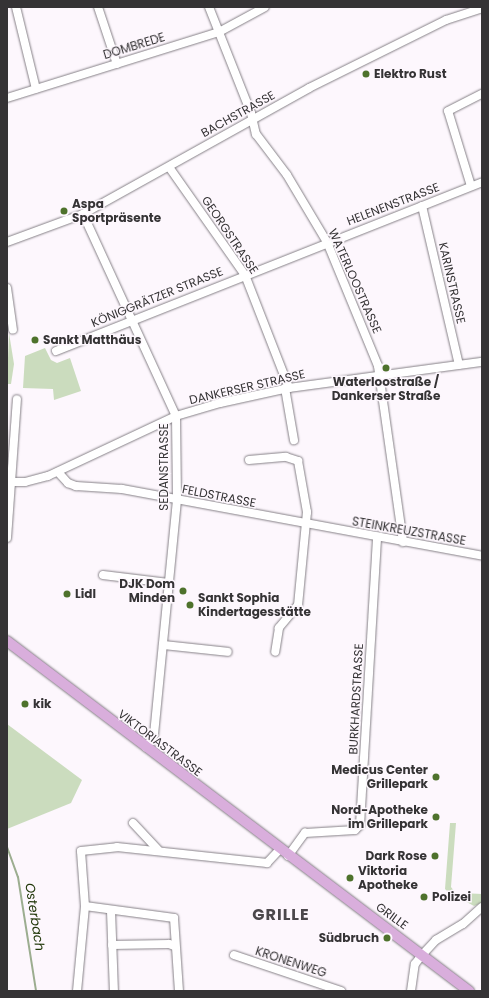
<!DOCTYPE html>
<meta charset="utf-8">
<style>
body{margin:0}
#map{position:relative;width:489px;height:998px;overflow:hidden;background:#fdf7fd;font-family:Poppins,sans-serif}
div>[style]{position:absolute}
.green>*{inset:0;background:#cbdcbe}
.stream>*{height:2px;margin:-1px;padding:0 1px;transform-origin:1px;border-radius:1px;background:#9cad90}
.roads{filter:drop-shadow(0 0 1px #868187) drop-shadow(0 0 1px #868187)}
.minor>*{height:8px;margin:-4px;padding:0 4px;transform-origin:4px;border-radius:4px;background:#fff}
.major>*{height:10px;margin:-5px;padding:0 5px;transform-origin:5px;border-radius:5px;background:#d9aedc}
.dots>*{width:11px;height:11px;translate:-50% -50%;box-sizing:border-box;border:2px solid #fdf7fd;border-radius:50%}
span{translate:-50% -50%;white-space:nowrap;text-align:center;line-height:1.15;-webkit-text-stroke:3px #fdf7fd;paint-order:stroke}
.street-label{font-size:12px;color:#353335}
.poi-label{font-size:12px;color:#353335;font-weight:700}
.left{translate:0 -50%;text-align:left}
.right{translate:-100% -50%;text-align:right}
.water-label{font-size:13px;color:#23390c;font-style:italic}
.district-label{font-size:16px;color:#4b474b;font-weight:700;letter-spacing:1px}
.frame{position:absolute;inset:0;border:8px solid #353335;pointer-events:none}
</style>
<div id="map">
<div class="green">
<i style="clip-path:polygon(9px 333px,14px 364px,11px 384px,7px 384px)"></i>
<i style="clip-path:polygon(45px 348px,51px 360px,57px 363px,70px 358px,81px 391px,54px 400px,53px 389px,23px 388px,25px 356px)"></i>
<i style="clip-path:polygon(7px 724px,82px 780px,71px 803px,7px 829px)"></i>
<i style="clip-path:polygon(450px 823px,456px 823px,451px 887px,454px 891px,454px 898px,445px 889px)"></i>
<i style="clip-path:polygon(461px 893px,482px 894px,482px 903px,474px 906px,461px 899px)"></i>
</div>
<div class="stream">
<i style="left:7px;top:847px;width:32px;rotate:70deg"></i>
<i style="left:18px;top:877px;width:115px;rotate:81deg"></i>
</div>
<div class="roads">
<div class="minor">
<i style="left:16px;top:7px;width:84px;rotate:76.3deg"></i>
<i style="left:98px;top:7px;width:60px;rotate:71.6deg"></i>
<i style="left:209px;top:7px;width:114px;rotate:68.4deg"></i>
<i style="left:251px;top:113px;width:22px;rotate:77deg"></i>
<i style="left:256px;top:134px;width:51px;rotate:52.9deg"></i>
<i style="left:287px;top:175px;width:78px;rotate:59.2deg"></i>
<i style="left:327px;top:242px;width:134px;rotate:67.6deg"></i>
<i style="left:378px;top:366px;width:178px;rotate:81.9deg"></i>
<i style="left:7px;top:98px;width:222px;rotate:-17.3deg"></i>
<i style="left:219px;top:32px;width:52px;rotate:-28.5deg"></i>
<i style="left:169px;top:167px;width:132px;rotate:54.9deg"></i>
<i style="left:245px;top:275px;width:121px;rotate:68.7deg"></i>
<i style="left:471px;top:186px;width:78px;rotate:-107deg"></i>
<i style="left:448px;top:111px;width:38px;rotate:-27deg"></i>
<i style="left:422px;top:206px;width:163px;rotate:76.9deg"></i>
<i style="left:83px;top:214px;width:222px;rotate:65.3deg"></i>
<i style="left:176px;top:416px;width:84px;rotate:89.3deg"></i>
<i style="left:177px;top:500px;width:236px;rotate:95.6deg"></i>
<i style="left:154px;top:735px;width:15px;rotate:122deg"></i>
<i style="left:7px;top:242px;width:81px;rotate:-20.2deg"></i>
<i style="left:83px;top:214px;width:259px;rotate:-29.1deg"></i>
<i style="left:309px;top:88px;width:153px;rotate:-26.4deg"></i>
<i style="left:446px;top:20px;width:38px;rotate:-18deg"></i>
<i style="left:7px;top:288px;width:42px;rotate:81.9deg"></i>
<i style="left:56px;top:351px;width:458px;rotate:-21.6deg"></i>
<i style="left:285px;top:388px;width:53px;rotate:80.2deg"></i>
<i style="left:249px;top:460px;width:37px;rotate:-5deg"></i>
<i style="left:286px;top:457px;width:13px;rotate:18deg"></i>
<i style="left:298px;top:461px;width:52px;rotate:80deg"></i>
<i style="left:307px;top:512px;width:93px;rotate:95.5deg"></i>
<i style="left:298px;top:605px;width:30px;rotate:130deg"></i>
<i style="left:279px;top:628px;width:24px;rotate:99deg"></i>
<i style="left:58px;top:472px;width:15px;rotate:48deg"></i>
<i style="left:68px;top:483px;width:9px;rotate:21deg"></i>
<i style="left:76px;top:486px;width:46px;rotate:3.7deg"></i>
<i style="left:122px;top:489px;width:366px;rotate:10.5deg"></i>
<i style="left:7px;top:482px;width:18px"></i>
<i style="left:25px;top:482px;width:24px;rotate:-15deg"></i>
<i style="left:48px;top:476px;width:141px;rotate:-25.1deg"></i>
<i style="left:176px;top:416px;width:46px;rotate:-16.5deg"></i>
<i style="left:220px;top:403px;width:71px;rotate:-12.3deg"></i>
<i style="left:289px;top:388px;width:195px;rotate:-7.7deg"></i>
<i style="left:7px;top:538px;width:139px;rotate:-85.9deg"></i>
<i style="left:103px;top:575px;width:66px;rotate:6.9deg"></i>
<i style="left:163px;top:645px;width:65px;rotate:6.1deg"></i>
<i style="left:133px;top:823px;width:37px;rotate:47deg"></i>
<i style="left:288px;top:856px;width:29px;rotate:-54deg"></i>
<i style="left:305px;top:833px;width:50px;rotate:-3.4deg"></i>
<i style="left:355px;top:830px;width:7px;rotate:-45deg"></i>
<i style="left:360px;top:825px;width:289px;rotate:-86.6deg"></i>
<i style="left:85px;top:906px;width:90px;rotate:7.7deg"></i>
<i style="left:174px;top:918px;width:73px;rotate:86.1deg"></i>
<i style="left:111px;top:911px;width:80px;rotate:87.9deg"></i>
<i style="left:112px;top:945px;width:57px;rotate:-1deg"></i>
<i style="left:169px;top:944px;width:5px;rotate:22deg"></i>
<i style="left:234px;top:955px;width:113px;rotate:18.6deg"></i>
<i style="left:77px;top:991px;width:85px;rotate:-84.6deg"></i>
<i style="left:85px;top:906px;width:55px;rotate:-94.2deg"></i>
<i style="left:81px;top:851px;width:36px;rotate:-6deg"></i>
<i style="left:117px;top:847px;width:151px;rotate:6.1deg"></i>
<i style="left:267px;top:863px;width:19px;rotate:-47deg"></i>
<i style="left:411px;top:991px;width:27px;rotate:-82deg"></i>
<i style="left:415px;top:964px;width:11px;rotate:-52deg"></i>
<i style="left:422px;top:955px;width:21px;rotate:-47deg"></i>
<i style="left:436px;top:940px;width:31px;rotate:-31deg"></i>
<i style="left:463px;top:924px;width:25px;rotate:-42deg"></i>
</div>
<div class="major">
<i style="left:7px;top:641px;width:580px;rotate:37.15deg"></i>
</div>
</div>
<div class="dots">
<i style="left:366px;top:74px;background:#4e722c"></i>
<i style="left:64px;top:211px;background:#4e722c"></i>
<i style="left:35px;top:340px;background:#4e722c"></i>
<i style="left:386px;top:368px;background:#4e722c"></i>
<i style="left:183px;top:591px;background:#4e722c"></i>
<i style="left:67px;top:594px;background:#4e722c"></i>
<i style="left:190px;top:605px;background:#4e722c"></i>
<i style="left:25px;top:704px;background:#4e722c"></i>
<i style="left:436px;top:777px;background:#4e722c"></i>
<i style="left:436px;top:817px;background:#4e722c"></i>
<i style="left:435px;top:856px;background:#4e722c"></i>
<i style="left:350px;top:878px;background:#4e722c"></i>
<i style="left:424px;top:897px;background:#4e722c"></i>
<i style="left:387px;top:938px;background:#4e722c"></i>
</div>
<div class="street-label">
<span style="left:134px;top:46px;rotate:-17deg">DOMBREDE</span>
<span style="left:238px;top:114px;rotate:-29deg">BACHSTRASSE</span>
<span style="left:393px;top:204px;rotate:-21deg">HELENENSTRASSE</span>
<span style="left:230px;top:235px;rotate:56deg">GEORGSTRASSE</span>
<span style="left:355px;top:281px;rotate:66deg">WATERLOOSTRASSE</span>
<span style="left:452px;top:283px;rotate:77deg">KARINSTRASSE</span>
<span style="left:157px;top:297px;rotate:-22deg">KÖNIGGRÄTZER STRASSE</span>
<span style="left:247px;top:387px;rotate:-13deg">DANKERSER STRASSE</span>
<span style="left:164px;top:467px;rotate:-90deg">SEDANSTRASSE</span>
<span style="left:219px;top:496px;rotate:11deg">FELDSTRASSE</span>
<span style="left:409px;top:531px;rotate:10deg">STEINKREUZSTRASSE</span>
<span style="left:356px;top:699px;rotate:-87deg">BURKHARDSTRASSE</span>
<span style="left:160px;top:743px;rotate:37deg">VIKTORIASTRASSE</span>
<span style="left:392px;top:916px;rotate:36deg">GRILLE</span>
<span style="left:291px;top:962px;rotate:18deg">KRONENWEG</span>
</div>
<div class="poi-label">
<span class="left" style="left:374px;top:74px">Elektro Rust</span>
<span class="left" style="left:72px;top:211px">Aspa<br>Sportpräsente</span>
<span class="left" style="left:43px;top:340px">Sankt Matthäus</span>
<span style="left:386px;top:389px">Waterloostraße /<br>Dankerser Straße</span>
<span class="right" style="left:175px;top:591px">DJK Dom<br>Minden</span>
<span class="left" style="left:75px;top:594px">Lidl</span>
<span class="left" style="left:198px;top:605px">Sankt Sophia<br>Kindertagesstätte</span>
<span class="left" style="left:33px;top:704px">kik</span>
<span class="right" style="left:428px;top:777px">Medicus Center<br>Grillepark</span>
<span class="right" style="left:428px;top:817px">Nord-Apotheke<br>im Grillepark</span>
<span class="right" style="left:427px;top:856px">Dark Rose</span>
<span class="left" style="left:358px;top:878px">Viktoria<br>Apotheke</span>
<span class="left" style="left:432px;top:897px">Polizei</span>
<span class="right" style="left:379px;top:938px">Südbruch</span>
</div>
<div class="water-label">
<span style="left:34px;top:917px;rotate:81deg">Osterbach</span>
</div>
<div class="district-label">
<span style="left:281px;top:915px">GRILLE</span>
</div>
<div class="frame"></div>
</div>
